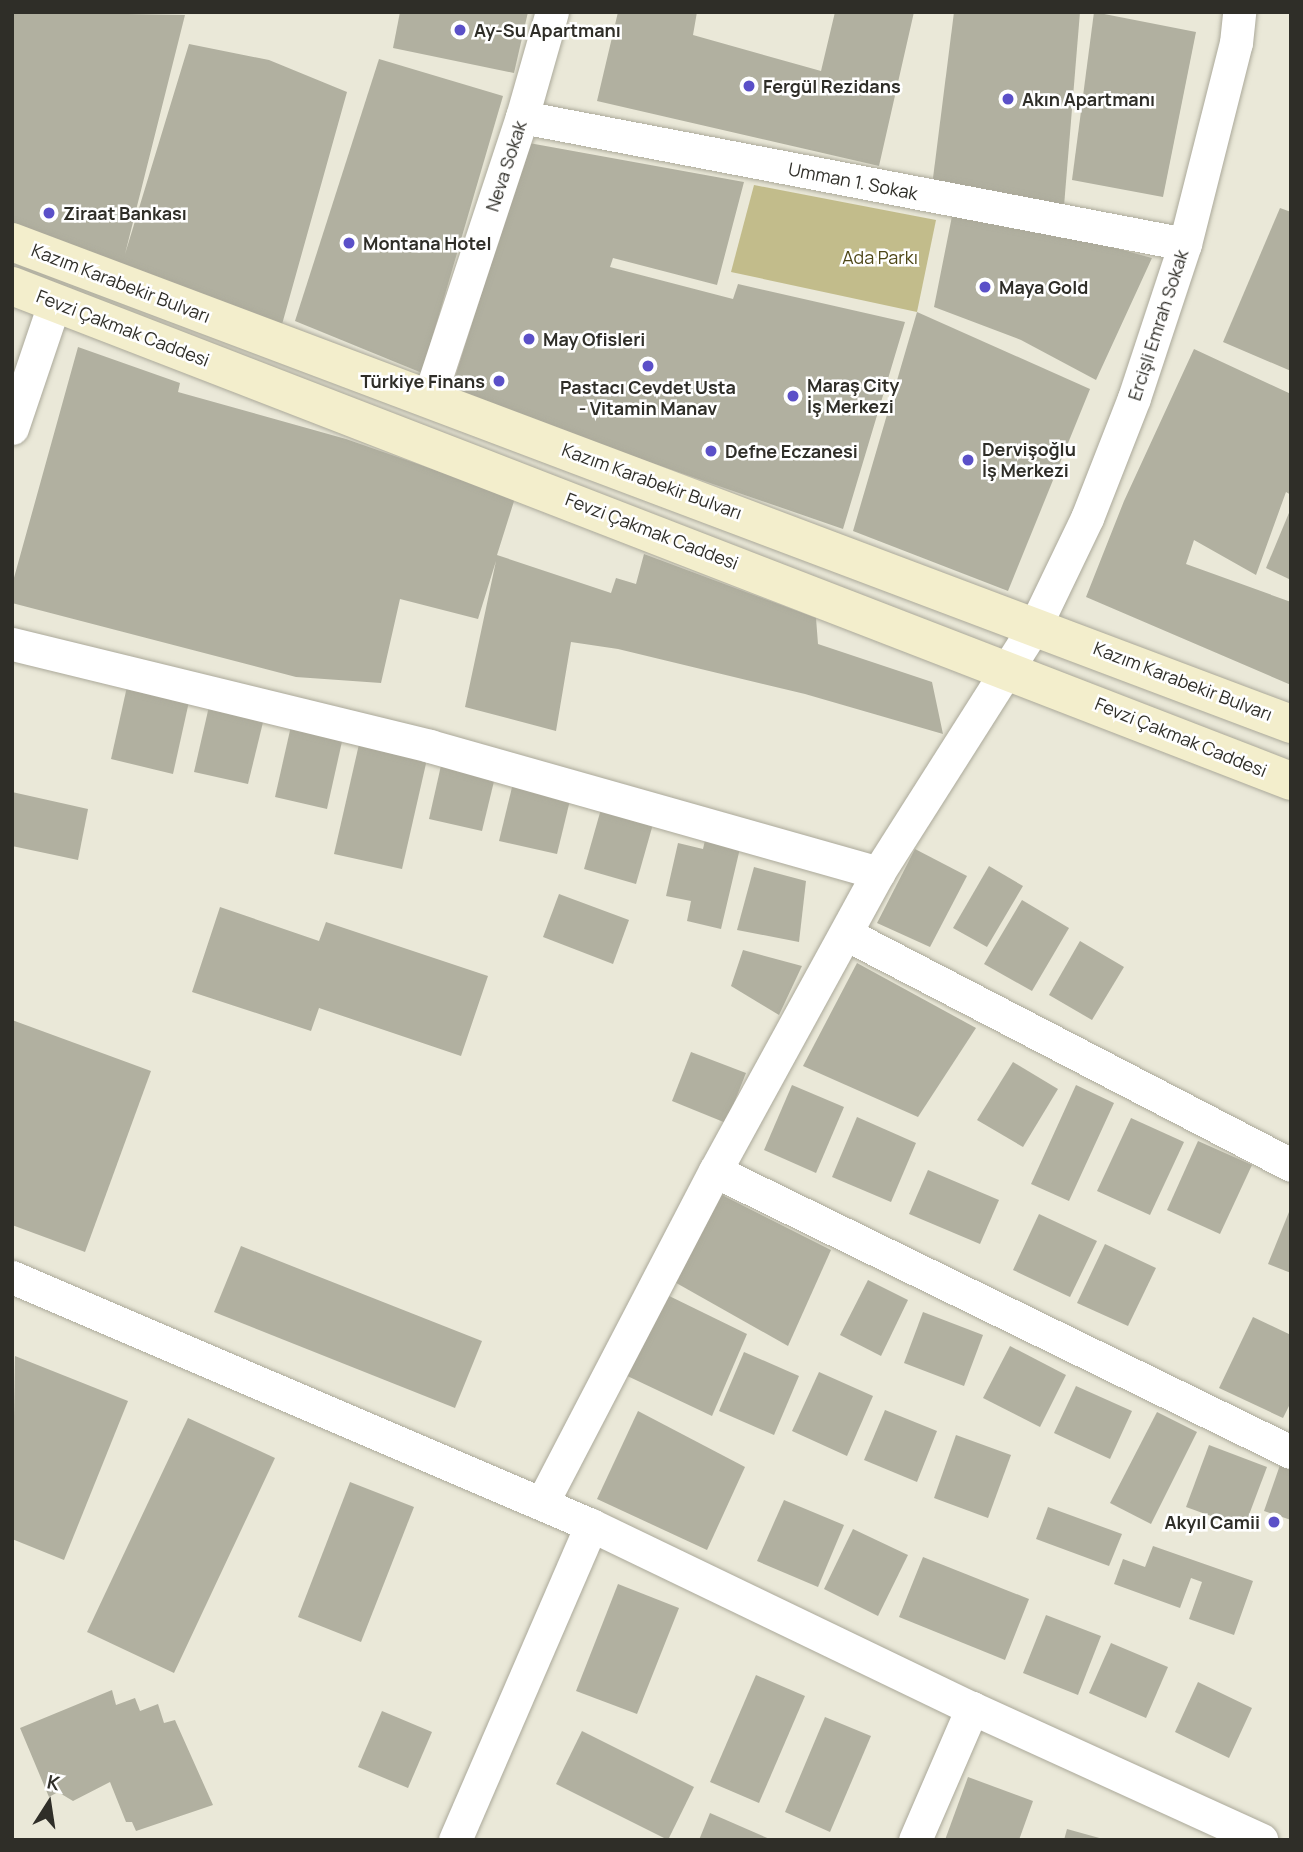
<!DOCTYPE html>
<meta charset="utf-8">
<style>
body{margin:0}
#map{position:relative;width:1303px;height:1852px;overflow:hidden;background:#eae8d8;font-family:Manrope,sans-serif}
div>[style]{position:absolute}
.green>*{inset:0;background:#c2bc8b}
.building>*{inset:0;background:#b1b0a0}
.roads{filter:drop-shadow(0 0 2px #aba99a) drop-shadow(0 0 2px #aba99a)}
.minor>*{height:33px;margin:-16.5px;padding:0 16.5px;transform-origin:16.5px;border-radius:16.5px;background:#fff}
.secondary>*{height:38px;margin:-19px;padding:0 19px;transform-origin:19px;border-radius:19px;background:#f3eecc}
.dots>*{width:19px;height:19px;translate:-50% -50%;box-sizing:border-box;border:4px solid #fff;border-radius:50%}
span{translate:-50% -50%;white-space:nowrap;text-align:center;line-height:1.15;-webkit-text-stroke:5px #fff;paint-order:stroke}
.poi-label{font-size:18px;color:#2f2e28;font-weight:700}
.left{translate:0 -50%;text-align:left}
.right{translate:-100% -50%;text-align:right}
.street-label{font-size:18px;color:#2f2e28}
.park-label{font-size:18px;color:#4e4717}
.frame{position:absolute;inset:0;border:14px solid #2f2e28;pointer-events:none}
.north{position:absolute;left:14px;top:1768px;width:70px;height:70px;-webkit-text-stroke:5px #fff;paint-order:stroke;rotate:12deg;font-size:19px;font-weight:700;line-height:28px;text-align:center;color:#2f2e28}
.north::after{content:'';display:block;margin:auto;width:24px;height:32px;background:#2f2e28;clip-path:polygon(50% 0,100% 100%,50% 72%,0 100%)}
</style>
<div id="map">
<div class="green">
<i style="clip-path:polygon(754px 185px,936px 220px,917px 312px,731px 272px)"></i>
</div>
<div class="building">
<i style="clip-path:polygon(12px 12px,185px 15px,125px 254px,189px 44px,269px 60px,347px 92px,281px 328px,12px 229px)"></i>
<i style="clip-path:polygon(400px 12px,528px 12px,514px 73px,393px 48px)"></i>
<i style="clip-path:polygon(618px 12px,697px 12px,693px 35px,821px 71px,835px 12px,914px 12px,879px 166px,597px 101px)"></i>
<i style="clip-path:polygon(954px 12px,1080px 12px,1064px 206px,932px 186px)"></i>
<i style="clip-path:polygon(1094px 12px,1196px 32px,1163px 197px,1072px 180px)"></i>
<i style="clip-path:polygon(379px 59px,503px 96px,422px 373px,295px 321px)"></i>
<i style="clip-path:polygon(529px 143px,744px 182px,717px 285px,613px 258px,610px 267px,733px 299px,738px 284px,905px 322px,843px 529px,450px 393px)"></i>
<i style="clip-path:polygon(1280px 208px,1291px 212px,1291px 371px,1223px 342px)"></i>
<i style="clip-path:polygon(953px 211px,1043px 228px,1152px 258px,1096px 380px,1021px 340px,934px 307px)"></i>
<i style="clip-path:polygon(917px 312px,1090px 389px,1008px 591px,853px 531px)"></i>
<i style="clip-path:polygon(78px 347px,180px 383px,178px 392px,346px 439px,515px 498px,497px 555px,611px 593px,616px 578px,636px 584px,644px 554px,816px 618px,818px 644px,932px 682px,943px 734px,805px 694px,618px 649px,571px 642px,556px 731px,465px 707px,496px 561px,478px 619px,400px 599px,381px 683px,296px 677px,12px 603px,12px 585px)"></i>
<i style="clip-path:polygon(1194px 349px,1291px 394px,1291px 495px,1286px 492px,1256px 575px,1194px 540px,1186px 564px,1291px 602px,1291px 685px,1086px 597px,1124px 501px)"></i>
<i style="clip-path:polygon(1291px 508px,1291px 580px,1266px 568px)"></i>
<i style="clip-path:polygon(128px 682px,190px 697px,173px 774px,111px 759px)"></i>
<i style="clip-path:polygon(210px 702px,265px 714px,248px 784px,194px 772px)"></i>
<i style="clip-path:polygon(291px 726px,343px 737px,327px 809px,275px 797px)"></i>
<i style="clip-path:polygon(362px 731px,430px 746px,402px 869px,334px 854px)"></i>
<i style="clip-path:polygon(442px 761px,496px 773px,482px 831px,429px 819px)"></i>
<i style="clip-path:polygon(514px 779px,572px 792px,557px 854px,499px 841px)"></i>
<i style="clip-path:polygon(12px 792px,88px 809px,78px 860px,12px 846px)"></i>
<i style="clip-path:polygon(603px 802px,655px 817px,636px 884px,584px 869px)"></i>
<i style="clip-path:polygon(706px 836px,741px 844px,721px 929px,687px 921px,691px 901px,666px 896px,678px 843px,703px 849px)"></i>
<i style="clip-path:polygon(915px 849px,967px 876px,930px 947px,877px 923px)"></i>
<i style="clip-path:polygon(989px 866px,1023px 886px,987px 947px,953px 928px)"></i>
<i style="clip-path:polygon(754px 867px,806px 881px,799px 942px,737px 930px)"></i>
<i style="clip-path:polygon(559px 894px,629px 920px,613px 964px,543px 937px)"></i>
<i style="clip-path:polygon(1022px 900px,1069px 928px,1032px 991px,984px 964px)"></i>
<i style="clip-path:polygon(220px 907px,319px 941px,326px 922px,488px 976px,461px 1056px,319px 1008px,311px 1031px,192px 992px)"></i>
<i style="clip-path:polygon(1080px 941px,1124px 967px,1092px 1020px,1049px 995px)"></i>
<i style="clip-path:polygon(743px 950px,802px 966px,779px 1015px,731px 986px)"></i>
<i style="clip-path:polygon(857px 963px,976px 1028px,918px 1117px,803px 1066px)"></i>
<i style="clip-path:polygon(12px 1020px,151px 1071px,85px 1252px,12px 1225px)"></i>
<i style="clip-path:polygon(691px 1052px,746px 1073px,726px 1123px,672px 1101px)"></i>
<i style="clip-path:polygon(1013px 1062px,1058px 1089px,1023px 1147px,977px 1120px)"></i>
<i style="clip-path:polygon(792px 1085px,844px 1107px,816px 1173px,764px 1150px)"></i>
<i style="clip-path:polygon(1076px 1085px,1114px 1103px,1069px 1201px,1031px 1184px)"></i>
<i style="clip-path:polygon(857px 1117px,916px 1143px,891px 1202px,832px 1177px)"></i>
<i style="clip-path:polygon(1131px 1118px,1184px 1142px,1150px 1215px,1097px 1191px)"></i>
<i style="clip-path:polygon(1198px 1141px,1252px 1165px,1220px 1234px,1167px 1210px)"></i>
<i style="clip-path:polygon(928px 1170px,999px 1200px,980px 1244px,909px 1214px)"></i>
<i style="clip-path:polygon(716px 1192px,831px 1250px,788px 1346px,671px 1280px)"></i>
<i style="clip-path:polygon(1291px 1207px,1291px 1273px,1268px 1264px)"></i>
<i style="clip-path:polygon(1039px 1214px,1097px 1241px,1070px 1297px,1013px 1270px)"></i>
<i style="clip-path:polygon(1105px 1244px,1156px 1268px,1128px 1326px,1077px 1303px)"></i>
<i style="clip-path:polygon(241px 1246px,482px 1341px,455px 1408px,214px 1312px)"></i>
<i style="clip-path:polygon(868px 1280px,908px 1300px,881px 1356px,840px 1335px)"></i>
<i style="clip-path:polygon(659px 1291px,747px 1334px,712px 1416px,621px 1373px)"></i>
<i style="clip-path:polygon(923px 1312px,983px 1335px,964px 1386px,904px 1363px)"></i>
<i style="clip-path:polygon(1253px 1317px,1291px 1335px,1291px 1402px,1283px 1418px,1219px 1388px)"></i>
<i style="clip-path:polygon(1010px 1346px,1066px 1375px,1040px 1427px,983px 1398px)"></i>
<i style="clip-path:polygon(744px 1352px,799px 1376px,774px 1435px,719px 1411px)"></i>
<i style="clip-path:polygon(15px 1356px,128px 1401px,64px 1560px,12px 1539px)"></i>
<i style="clip-path:polygon(819px 1372px,873px 1396px,847px 1456px,792px 1431px)"></i>
<i style="clip-path:polygon(1076px 1386px,1132px 1411px,1110px 1459px,1054px 1433px)"></i>
<i style="clip-path:polygon(885px 1410px,937px 1431px,917px 1482px,864px 1460px)"></i>
<i style="clip-path:polygon(638px 1411px,745px 1467px,707px 1550px,597px 1499px)"></i>
<i style="clip-path:polygon(1157px 1412px,1197px 1432px,1151px 1524px,1110px 1503px)"></i>
<i style="clip-path:polygon(188px 1418px,275px 1458px,174px 1673px,87px 1632px)"></i>
<i style="clip-path:polygon(956px 1435px,1011px 1455px,988px 1518px,934px 1498px)"></i>
<i style="clip-path:polygon(1209px 1445px,1267px 1467px,1244px 1528px,1186px 1507px)"></i>
<i style="clip-path:polygon(1280px 1465px,1291px 1468px,1291px 1520px,1264px 1511px)"></i>
<i style="clip-path:polygon(350px 1482px,414px 1507px,361px 1642px,298px 1617px)"></i>
<i style="clip-path:polygon(784px 1500px,844px 1525px,818px 1587px,757px 1561px)"></i>
<i style="clip-path:polygon(1048px 1507px,1122px 1534px,1109px 1566px,1036px 1539px)"></i>
<i style="clip-path:polygon(853px 1529px,908px 1555px,878px 1616px,824px 1589px)"></i>
<i style="clip-path:polygon(1153px 1546px,1253px 1581px,1234px 1635px,1189px 1619px,1202px 1582px,1191px 1578px,1180px 1608px,1114px 1584px,1123px 1559px,1145px 1567px)"></i>
<i style="clip-path:polygon(923px 1557px,1029px 1599px,1005px 1660px,899px 1617px)"></i>
<i style="clip-path:polygon(618px 1584px,679px 1608px,637px 1714px,576px 1691px)"></i>
<i style="clip-path:polygon(1046px 1615px,1101px 1636px,1078px 1695px,1023px 1673px)"></i>
<i style="clip-path:polygon(1111px 1643px,1168px 1667px,1146px 1718px,1089px 1693px)"></i>
<i style="clip-path:polygon(756px 1675px,805px 1696px,759px 1803px,710px 1782px)"></i>
<i style="clip-path:polygon(1198px 1682px,1252px 1708px,1229px 1758px,1175px 1732px)"></i>
<i style="clip-path:polygon(112px 1690px,116px 1705px,135px 1698px,140px 1711px,158px 1704px,164px 1723px,175px 1720px,213px 1805px,136px 1831px,132px 1822px,126px 1822px,110px 1782px,73px 1801px,58px 1792px,49px 1797px,20px 1728px)"></i>
<i style="clip-path:polygon(382px 1711px,432px 1732px,408px 1788px,358px 1767px)"></i>
<i style="clip-path:polygon(825px 1717px,871px 1736px,830px 1832px,785px 1812px)"></i>
<i style="clip-path:polygon(582px 1731px,694px 1787px,668px 1840px,556px 1784px)"></i>
<i style="clip-path:polygon(968px 1777px,1033px 1801px,1019px 1840px,945px 1840px)"></i>
<i style="clip-path:polygon(710px 1813px,772px 1840px,699px 1840px)"></i>
<i style="clip-path:polygon(1067px 1829px,1103px 1839px,1103px 1840px,1064px 1840px)"></i>
</div>
<div class="roads">
<div class="minor">
<i style="left:522px;top:117px;width:675px;rotate:10.84deg"></i>
<i style="left:429px;top:398px;width:296px;rotate:-71.7deg"></i>
<i style="left:522px;top:117px;width:109px;rotate:-74.1deg"></i>
<i style="left:12px;top:428px;width:134px;rotate:-71.3deg"></i>
<i style="left:12px;top:644px;width:430px;rotate:13.7deg"></i>
<i style="left:430px;top:746px;width:466px;rotate:15.8deg"></i>
<i style="left:846px;top:934px;width:501px;rotate:27.43deg"></i>
<i style="left:715px;top:1171px;width:641px;rotate:26.01deg"></i>
<i style="left:12px;top:1277px;width:630px;rotate:23.19deg"></i>
<i style="left:591px;top:1525px;width:423px;rotate:25.7deg"></i>
<i style="left:972px;top:1708px;width:318px;rotate:24.5deg"></i>
<i style="left:542px;top:1503px;width:374px;rotate:-62.5deg"></i>
<i style="left:715px;top:1171px;width:340px;rotate:-61.3deg"></i>
<i style="left:878px;top:873px;width:295px;rotate:-57.6deg"></i>
<i style="left:1036px;top:624px;width:118px;rotate:-64.3deg"></i>
<i style="left:1087px;top:518px;width:129px;rotate:-68.6deg"></i>
<i style="left:1134px;top:398px;width:162px;rotate:-71.7deg"></i>
<i style="left:1185px;top:244px;width:207px;rotate:-75.8deg"></i>
<i style="left:1236px;top:43px;width:31px;rotate:-84deg"></i>
<i style="left:455px;top:1840px;width:343px;rotate:-66.6deg"></i>
<i style="left:915px;top:1840px;width:144px;rotate:-66.6deg"></i>
</div>
<div class="secondary">
<i style="left:12px;top:242px;width:1367px;rotate:20.65deg"></i>
<i style="left:12px;top:286px;width:1371px;rotate:21.16deg"></i>
</div>
</div>
<div class="dots">
<i style="left:460px;top:30px;background:#5b50c8"></i>
<i style="left:749px;top:86px;background:#5b50c8"></i>
<i style="left:1008px;top:99px;background:#5b50c8"></i>
<i style="left:49px;top:213px;background:#5b50c8"></i>
<i style="left:349px;top:243px;background:#5b50c8"></i>
<i style="left:985px;top:287px;background:#5b50c8"></i>
<i style="left:529px;top:339px;background:#5b50c8"></i>
<i style="left:648px;top:366px;background:#5b50c8"></i>
<i style="left:499px;top:381px;background:#5b50c8"></i>
<i style="left:793px;top:396px;background:#5b50c8"></i>
<i style="left:711px;top:451px;background:#5b50c8"></i>
<i style="left:968px;top:460px;background:#5b50c8"></i>
<i style="left:1274px;top:1522px;background:#5b50c8"></i>
</div>
<div class="poi-label">
<span class="left" style="left:474px;top:30px">Ay-Su Apartmanı</span>
<span class="left" style="left:763px;top:86px">Fergül Rezidans</span>
<span class="left" style="left:1022px;top:99px">Akın Apartmanı</span>
<span class="left" style="left:63px;top:213px">Ziraat Bankası</span>
<span class="left" style="left:363px;top:243px">Montana Hotel</span>
<span class="left" style="left:999px;top:287px">Maya Gold</span>
<span class="left" style="left:543px;top:339px">May Ofisleri</span>
<span class="right" style="left:485px;top:381px">Türkiye Finans</span>
<span class="left" style="left:807px;top:396px">Maraş City<br>İş Merkezi</span>
<span style="left:648px;top:398px">Pastacı Cevdet Usta<br>- Vitamin Manav</span>
<span class="left" style="left:982px;top:460px">Dervişoğlu<br>İş Merkezi</span>
<span class="left" style="left:725px;top:451px">Defne Eczanesi</span>
<span class="right" style="left:1260px;top:1522px">Akyıl Camii</span>
</div>
<div class="street-label">
<span style="left:506px;top:166px;rotate:-72deg">Neva Sokak</span>
<span style="left:853px;top:181px;rotate:11deg">Umman 1. Sokak</span>
<span style="left:121px;top:283px;rotate:21deg">Kazım Karabekir Bulvarı</span>
<span style="left:1158px;top:325px;rotate:-72deg">Ercişli Emrah Sokak</span>
<span style="left:123px;top:328px;rotate:21deg">Fevzi Çakmak Caddesi</span>
<span style="left:652px;top:481px;rotate:20deg">Kazım Karabekir Bulvarı</span>
<span style="left:652px;top:531px;rotate:21deg">Fevzi Çakmak Caddesi</span>
<span style="left:1183px;top:681px;rotate:21deg">Kazım Karabekir Bulvarı</span>
<span style="left:1181px;top:737px;rotate:22deg">Fevzi Çakmak Caddesi</span>
</div>
<div class="park-label">
<span style="left:880px;top:257px">Ada Parkı</span>
</div>
<div class="frame"></div>
<div class="north">K</div>
</div>
